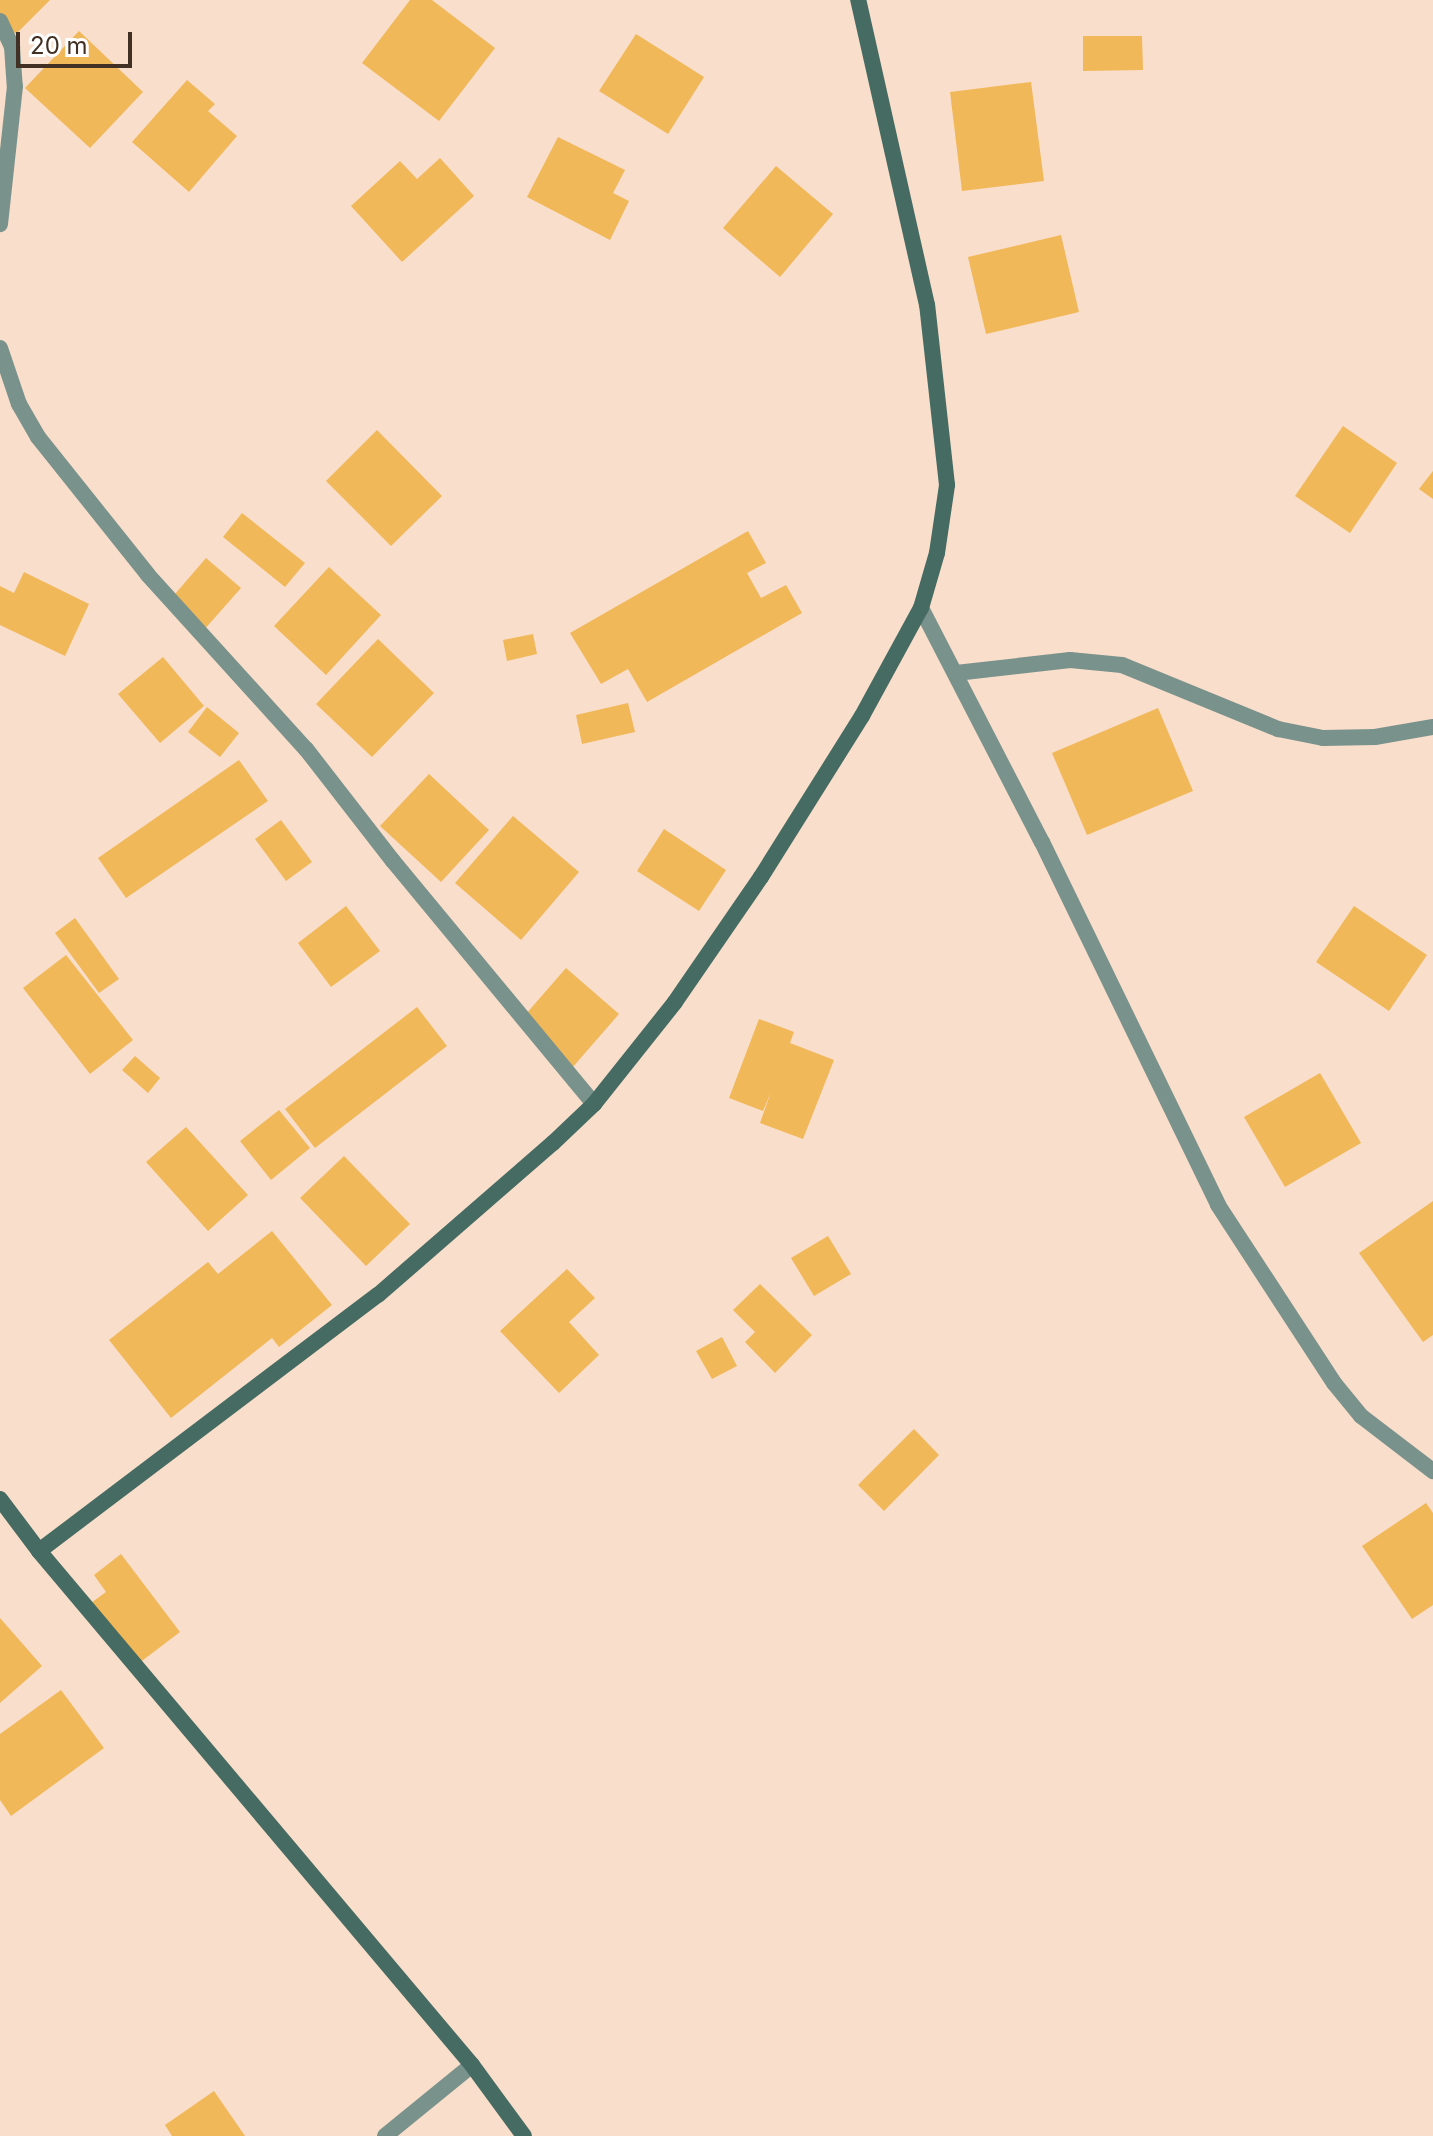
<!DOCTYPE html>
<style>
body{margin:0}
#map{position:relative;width:1433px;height:2136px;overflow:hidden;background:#f9decb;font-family:Inter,sans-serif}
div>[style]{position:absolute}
.building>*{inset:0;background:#f1b859}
.street>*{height:16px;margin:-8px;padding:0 8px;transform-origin:8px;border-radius:8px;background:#79928c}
.secondary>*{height:16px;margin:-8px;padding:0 8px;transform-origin:8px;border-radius:8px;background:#466b62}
span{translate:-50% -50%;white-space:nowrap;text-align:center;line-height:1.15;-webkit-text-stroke:8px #fff;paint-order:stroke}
.scale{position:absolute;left:16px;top:32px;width:116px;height:36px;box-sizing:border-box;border:4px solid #413023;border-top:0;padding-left:10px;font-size:24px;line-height:28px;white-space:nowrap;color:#413023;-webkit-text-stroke:6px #fff;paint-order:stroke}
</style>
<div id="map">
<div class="building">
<i style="clip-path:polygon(0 0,50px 0,16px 34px,0 19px)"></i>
<i style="clip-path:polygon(410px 0,432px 0,495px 48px,439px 121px,362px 63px)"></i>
<i style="clip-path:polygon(79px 31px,143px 92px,90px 148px,25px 88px)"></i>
<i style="clip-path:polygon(636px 34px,704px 77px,668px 134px,599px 91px)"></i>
<i style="clip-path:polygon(1083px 36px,1142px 36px,1143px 70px,1083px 71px)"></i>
<i style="clip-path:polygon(187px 80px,215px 104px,208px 111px,237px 136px,189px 192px,132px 142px)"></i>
<i style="clip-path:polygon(1031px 82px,1044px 181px,962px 191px,950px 92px)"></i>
<i style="clip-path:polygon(558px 137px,625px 170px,613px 193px,629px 201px,610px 240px,527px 197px)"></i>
<i style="clip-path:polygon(440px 158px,474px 196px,402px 262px,351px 206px,400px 161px,417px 179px)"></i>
<i style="clip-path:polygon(776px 166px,833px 214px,780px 277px,723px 228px)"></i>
<i style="clip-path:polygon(1061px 235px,1079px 312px,986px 334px,968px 257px)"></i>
<i style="clip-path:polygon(1343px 426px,1397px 463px,1350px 533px,1295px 496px)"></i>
<i style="clip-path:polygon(377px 430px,442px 496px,391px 546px,326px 481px)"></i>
<i style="clip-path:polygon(1433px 471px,1433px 499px,1419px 489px)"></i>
<i style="clip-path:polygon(242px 513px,305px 563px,285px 587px,223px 537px)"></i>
<i style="clip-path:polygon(748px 531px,766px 563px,747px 573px,761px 598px,786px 585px,802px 613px,647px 702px,628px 669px,601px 684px,570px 633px)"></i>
<i style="clip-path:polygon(206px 558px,241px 588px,203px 631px,169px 601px)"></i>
<i style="clip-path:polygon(329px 567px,381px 615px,326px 675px,274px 626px)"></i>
<i style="clip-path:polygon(24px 572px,89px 604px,65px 656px,0 625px,0 586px,14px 593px)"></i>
<i style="clip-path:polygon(533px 634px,537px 654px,507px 661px,503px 640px)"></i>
<i style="clip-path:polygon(378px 639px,434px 693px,372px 757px,316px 704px)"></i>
<i style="clip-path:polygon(163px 657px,204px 706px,160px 743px,118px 694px)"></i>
<i style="clip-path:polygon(628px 703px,635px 732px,582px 744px,576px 715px)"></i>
<i style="clip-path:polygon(207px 707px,239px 733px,220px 757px,188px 732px)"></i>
<i style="clip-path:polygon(1158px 708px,1193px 791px,1087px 835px,1052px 753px)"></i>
<i style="clip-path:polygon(239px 760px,268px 801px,126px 898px,98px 858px)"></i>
<i style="clip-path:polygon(429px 774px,489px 830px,441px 882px,380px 826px)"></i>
<i style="clip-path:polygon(513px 816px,579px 872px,521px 940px,455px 883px)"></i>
<i style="clip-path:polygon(281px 820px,312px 862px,286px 881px,255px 839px)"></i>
<i style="clip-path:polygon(664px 829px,726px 870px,699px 911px,637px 871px)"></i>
<i style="clip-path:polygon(346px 906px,380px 951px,331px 987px,298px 943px)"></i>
<i style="clip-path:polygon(1354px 906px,1427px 955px,1389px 1011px,1316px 962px)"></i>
<i style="clip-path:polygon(75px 918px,119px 979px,99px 993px,55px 933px)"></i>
<i style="clip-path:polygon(66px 955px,133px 1040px,90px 1074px,23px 988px)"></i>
<i style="clip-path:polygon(566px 968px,619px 1014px,572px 1068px,519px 1022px)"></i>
<i style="clip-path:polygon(417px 1007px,447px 1046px,315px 1148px,285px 1109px)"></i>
<i style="clip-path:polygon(759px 1019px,794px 1032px,790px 1043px,834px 1060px,803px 1139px,760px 1123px,771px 1092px,763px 1111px,729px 1098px)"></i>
<i style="clip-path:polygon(135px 1056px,160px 1078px,148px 1093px,122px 1070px)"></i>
<i style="clip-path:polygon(1320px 1073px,1361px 1143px,1285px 1187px,1244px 1117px)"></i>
<i style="clip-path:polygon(279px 1110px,310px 1148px,271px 1180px,240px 1141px)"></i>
<i style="clip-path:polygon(186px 1127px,248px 1195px,208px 1231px,146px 1162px)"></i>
<i style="clip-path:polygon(344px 1156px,410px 1224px,366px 1266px,300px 1198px)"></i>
<i style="clip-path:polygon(1433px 1201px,1433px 1335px,1423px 1342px,1359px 1253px)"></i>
<i style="clip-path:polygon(272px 1231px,332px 1305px,279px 1347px,272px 1338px,171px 1418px,109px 1340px,208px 1262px,218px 1274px)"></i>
<i style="clip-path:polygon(828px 1236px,851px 1274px,814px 1296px,791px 1258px)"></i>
<i style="clip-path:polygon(567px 1269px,595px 1298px,569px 1322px,599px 1355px,559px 1393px,500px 1331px)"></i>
<i style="clip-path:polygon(760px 1284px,812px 1335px,775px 1373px,745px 1342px,755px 1332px,733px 1310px)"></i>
<i style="clip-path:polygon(722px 1337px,737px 1366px,712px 1379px,696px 1351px)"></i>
<i style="clip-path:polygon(914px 1429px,939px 1455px,884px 1511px,858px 1485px)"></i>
<i style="clip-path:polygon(1426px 1503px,1433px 1513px,1433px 1605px,1412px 1619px,1362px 1546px)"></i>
<i style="clip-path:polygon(121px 1554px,180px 1632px,130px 1670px,84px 1608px,106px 1592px,94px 1575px)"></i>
<i style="clip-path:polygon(0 1618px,42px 1666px,0 1703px)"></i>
<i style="clip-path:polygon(61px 1690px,104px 1748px,11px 1816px,0 1800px,0 1734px)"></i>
<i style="clip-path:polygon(214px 2091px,245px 2136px,172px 2136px,165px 2125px)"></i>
</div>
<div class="street">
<i style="left:0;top:21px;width:29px;rotate:65deg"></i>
<i style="left:12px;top:47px;width:39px;rotate:86deg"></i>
<i style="left:15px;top:86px;width:139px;rotate:96.2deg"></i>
<i style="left:0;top:348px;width:59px;rotate:71.3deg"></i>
<i style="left:19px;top:404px;width:38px;rotate:60deg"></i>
<i style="left:38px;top:437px;width:176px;rotate:51.4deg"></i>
<i style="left:148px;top:575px;width:235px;rotate:47.8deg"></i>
<i style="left:306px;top:749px;width:142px;rotate:52.2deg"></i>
<i style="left:393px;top:861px;width:315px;rotate:50.4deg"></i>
<i style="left:921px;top:608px;width:263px;rotate:62.7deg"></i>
<i style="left:1042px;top:842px;width:403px;rotate:64.1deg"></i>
<i style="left:1218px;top:1205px;width:212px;rotate:56.9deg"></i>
<i style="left:1334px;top:1383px;width:43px;rotate:50.7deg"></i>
<i style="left:1361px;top:1416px;width:91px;rotate:37.4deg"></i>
<i style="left:956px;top:673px;width:115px;rotate:-6.5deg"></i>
<i style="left:1070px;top:660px;width:52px;rotate:5.5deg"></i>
<i style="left:1122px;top:665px;width:169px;rotate:22.3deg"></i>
<i style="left:1278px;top:729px;width:46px;rotate:11.3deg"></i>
<i style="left:1323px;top:738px;width:52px;rotate:-1.1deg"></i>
<i style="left:1375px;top:737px;width:59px;rotate:-9.8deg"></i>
<i style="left:385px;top:2136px;width:112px;rotate:-39.2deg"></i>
</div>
<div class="secondary">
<i style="left:0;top:1499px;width:65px;rotate:53.1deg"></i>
<i style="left:39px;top:1551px;width:425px;rotate:-37.1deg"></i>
<i style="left:378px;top:1295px;width:232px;rotate:-41deg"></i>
<i style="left:553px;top:1143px;width:57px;rotate:-43.6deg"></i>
<i style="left:594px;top:1104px;width:130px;rotate:-51.5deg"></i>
<i style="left:675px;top:1002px;width:152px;rotate:-55.5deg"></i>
<i style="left:761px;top:877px;width:190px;rotate:-57.9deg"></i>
<i style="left:862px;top:716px;width:123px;rotate:-61.4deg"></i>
<i style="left:921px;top:608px;width:57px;rotate:-73.8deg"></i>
<i style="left:937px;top:553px;width:69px;rotate:-81.6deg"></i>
<i style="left:947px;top:485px;width:181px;rotate:-96.3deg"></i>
<i style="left:927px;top:305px;width:313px;rotate:-102.7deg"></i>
<i style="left:39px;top:1551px;width:672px;rotate:49.89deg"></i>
<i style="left:472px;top:2065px;width:88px;rotate:53.8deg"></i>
</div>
<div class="scale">20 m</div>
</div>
